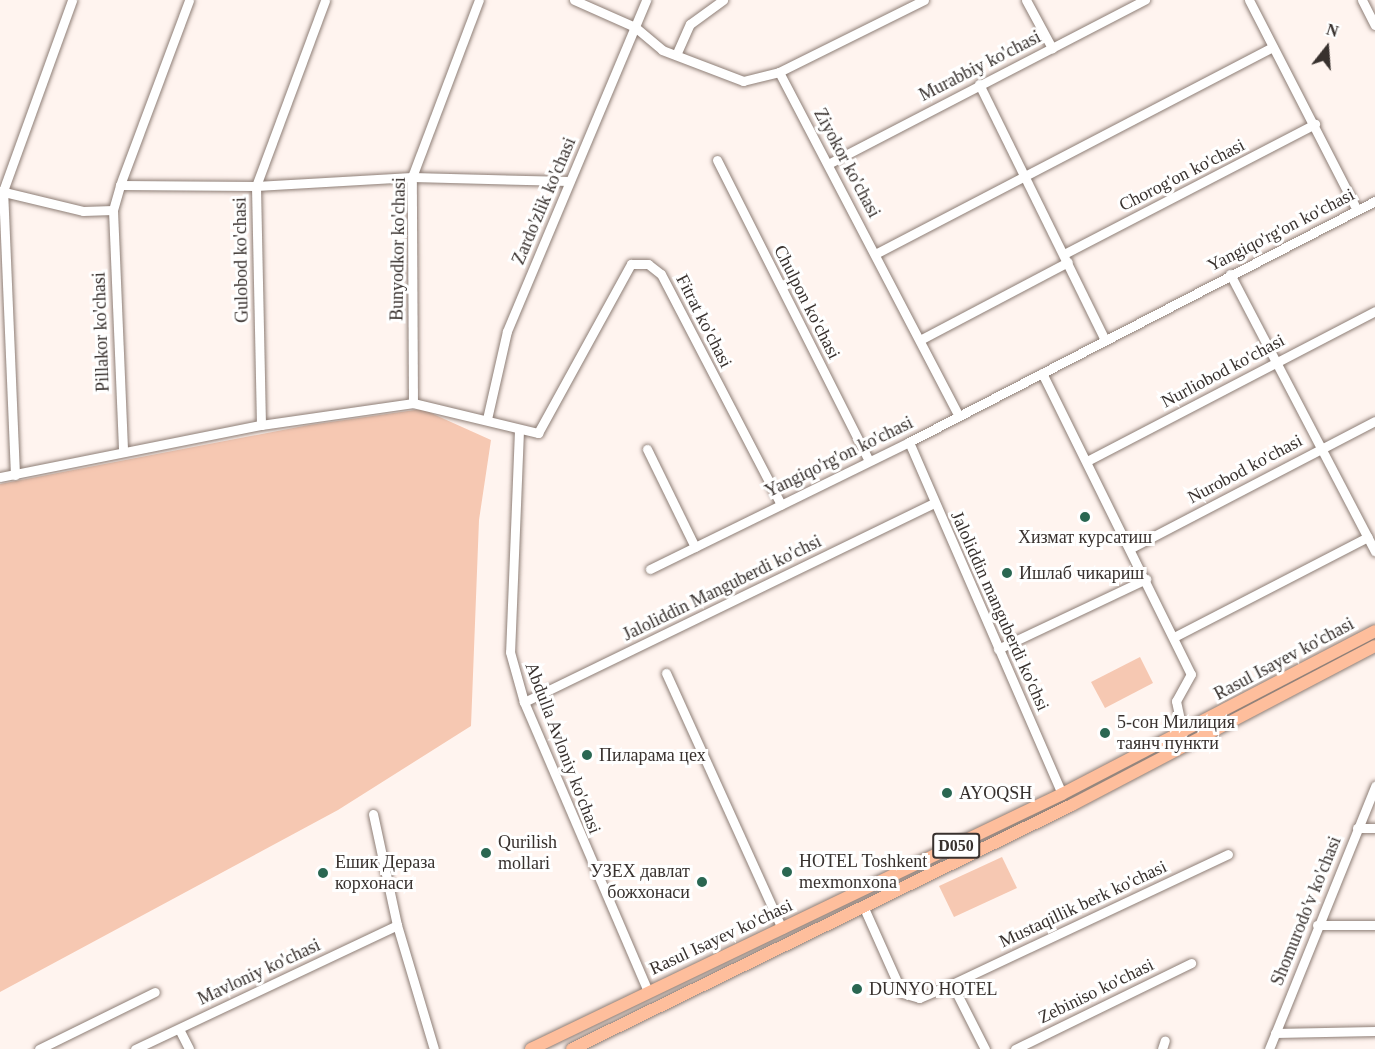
<!DOCTYPE html>
<meta charset="utf-8">
<style>
body{margin:0}
#map{position:relative;width:1375px;height:1049px;overflow:hidden;background:#fff4ef;font-family:"Times New Roman",serif}
div>[style]{position:absolute}
.green>*{inset:0;background:#f6c8b2}
.roads{filter:drop-shadow(0 0 2px #8e7e76) drop-shadow(0 0 2px #8e7e76)}
.minor>*{height:9px;margin:-4.5px;padding:0 4.5px;transform-origin:4.5px;border-radius:4.5px;background:#fff}
.major>*{height:12px;margin:-6px;padding:0 6px;transform-origin:6px;border-radius:6px;background:#febe9c}
.dots>*{width:16px;height:16px;translate:-50% -50%;box-sizing:border-box;border:3px solid #fff;border-radius:50%}
span{translate:-50% -50%;white-space:nowrap;text-align:center;line-height:1.15;-webkit-text-stroke:6px #fff;paint-order:stroke}
.shield-label span{padding:2px 4px;background:#fff;border:2px solid;border-radius:4px;-webkit-text-stroke-width:0}
.shield-label{font-size:16px;color:#38312e;font-weight:700}
.street-label{font-size:18px;color:#38312e}
.poi-label{font-size:18px;color:#38312e}
.left{translate:0 -50%;text-align:left}
.right{translate:-100% -50%;text-align:right}
.north{position:absolute;left:1297px;top:18px;width:60px;height:60px;-webkit-text-stroke:4px #fff;paint-order:stroke;rotate:17deg;font-size:16px;font-weight:700;line-height:24px;text-align:center;color:#38312e}
.north::after{content:'';display:block;margin:auto;width:21px;height:27px;background:#38312e;clip-path:polygon(50% 0,100% 100%,50% 72%,0 100%)}
</style>
<div id="map">
<div class="green">
<i style="clip-path:polygon(422px 409px,491px 440px,479px 520px,471px 726px,338px 810px,0 992px,0 484px,309px 425px)"></i>
<i style="clip-path:polygon(1140px 657px,1153px 683px,1105px 708px,1091px 682px)"></i>
<i style="clip-path:polygon(1002px 857px,1017px 888px,954px 917px,939px 886px)"></i>
</div>
<div class="roads">
<div class="minor">
<i style="left:574px;top:0;width:67px;rotate:23.9deg"></i>
<i style="left:635px;top:27px;width:35px;rotate:40deg"></i>
<i style="left:662px;top:50px;width:87px;rotate:20.9deg"></i>
<i style="left:743px;top:81px;width:37px;rotate:-14deg"></i>
<i style="left:924px;top:0;width:162px;rotate:153.6deg"></i>
<i style="left:779px;top:72px;width:388px;rotate:62.4deg"></i>
<i style="left:1026px;top:0;width:55px;rotate:61.6deg"></i>
<i style="left:1249px;top:0;width:236px;rotate:62.8deg"></i>
<i style="left:1362px;top:0;width:28px;rotate:63deg"></i>
<i style="left:676px;top:55px;width:34px;rotate:-66deg"></i>
<i style="left:690px;top:24px;width:41px;rotate:-36deg"></i>
<i style="left:979px;top:84px;width:285px;rotate:63.8deg"></i>
<i style="left:717px;top:160px;width:335px;rotate:63.2deg"></i>
<i style="left:830px;top:163px;width:355px;rotate:-27.4deg"></i>
<i style="left:120px;top:185px;width:197px;rotate:-69.5deg"></i>
<i style="left:0;top:191px;width:85px;rotate:13.5deg"></i>
<i style="left:83px;top:211px;width:30px;rotate:-2deg"></i>
<i style="left:113px;top:210px;width:26px;rotate:-74deg"></i>
<i style="left:120px;top:185px;width:136px;rotate:0.4deg"></i>
<i style="left:256px;top:186px;width:156px;rotate:-3.3deg"></i>
<i style="left:412px;top:177px;width:157px;rotate:1.5deg"></i>
<i style="left:113px;top:210px;width:242px;rotate:87.6deg"></i>
<i style="left:877px;top:253px;width:446px;rotate:-27.5deg"></i>
<i style="left:1064px;top:254px;width:283px;rotate:-27.4deg"></i>
<i style="left:1230px;top:274px;width:313px;rotate:62.4deg"></i>
<i style="left:920px;top:340px;width:167px;rotate:-27.8deg"></i>
<i style="left:1042px;top:373px;width:336px;rotate:63.7deg"></i>
<i style="left:1191px;top:674px;width:31px;rotate:119deg"></i>
<i style="left:1176px;top:701px;width:33px;rotate:78deg"></i>
<i style="left:413px;top:403px;width:226px;rotate:-90.3deg"></i>
<i style="left:412px;top:177px;width:189px;rotate:-69.3deg"></i>
<i style="left:487px;top:419px;width:90px;rotate:-77.2deg"></i>
<i style="left:507px;top:331px;width:359px;rotate:-67.2deg"></i>
<i style="left:261px;top:425px;width:239px;rotate:-91.2deg"></i>
<i style="left:256px;top:186px;width:198px;rotate:-69.6deg"></i>
<i style="left:519px;top:430px;width:222px;rotate:92.3deg"></i>
<i style="left:510px;top:652px;width:52px;rotate:74.4deg"></i>
<i style="left:524px;top:702px;width:314px;rotate:66.8deg"></i>
<i style="left:909px;top:442px;width:384px;rotate:66.5deg"></i>
<i style="left:647px;top:449px;width:109px;rotate:63.9deg"></i>
<i style="left:1087px;top:461px;width:325px;rotate:-27.5deg"></i>
<i style="left:15px;top:475px;width:284px;rotate:-92.4deg"></i>
<i style="left:3px;top:191px;width:203px;rotate:-70.1deg"></i>
<i style="left:0;top:477px;width:266px;rotate:-11.3deg"></i>
<i style="left:261px;top:425px;width:154px;rotate:-8.2deg"></i>
<i style="left:413px;top:403px;width:129px;rotate:13.5deg"></i>
<i style="left:538px;top:433px;width:193px;rotate:-61.2deg"></i>
<i style="left:631px;top:264px;width:17px"></i>
<i style="left:648px;top:264px;width:16px;rotate:38deg"></i>
<i style="left:661px;top:274px;width:260px;rotate:62.5deg"></i>
<i style="left:1131px;top:548px;width:275px;rotate:-27.5deg"></i>
<i style="left:650px;top:569px;width:288px;rotate:-26.1deg"></i>
<i style="left:909px;top:442px;width:525px;rotate:-27.35deg"></i>
<i style="left:1174px;top:637px;width:218px;rotate:-27.3deg"></i>
<i style="left:998px;top:649px;width:164px;rotate:-25.3deg"></i>
<i style="left:666px;top:673px;width:281px;rotate:65.6deg"></i>
<i style="left:524px;top:702px;width:456px;rotate:-25.9deg"></i>
<i style="left:373px;top:814px;width:114px;rotate:77.8deg"></i>
<i style="left:397px;top:925px;width:129px;rotate:73.4deg"></i>
<i style="left:1357px;top:828px;width:18px"></i>
<i style="left:864px;top:908px;width:93px;rotate:65.9deg"></i>
<i style="left:902px;top:993px;width:18px;rotate:16deg"></i>
<i style="left:919px;top:998px;width:36px;rotate:-23deg"></i>
<i style="left:952px;top:984px;width:73px;rotate:63.1deg"></i>
<i style="left:1317px;top:925px;width:58px"></i>
<i style="left:952px;top:984px;width:305px;rotate:-25.2deg"></i>
<i style="left:179px;top:1029px;width:22px;rotate:63deg"></i>
<i style="left:1275px;top:1033px;width:100px;rotate:-1.1deg"></i>
<i style="left:39px;top:1049px;width:129px;rotate:-26.2deg"></i>
<i style="left:135px;top:1049px;width:290px;rotate:-25.3deg"></i>
<i style="left:1015px;top:1049px;width:196px;rotate:-26deg"></i>
<i style="left:1162px;top:1049px;width:9px;rotate:-72deg"></i>
<i style="left:1269px;top:1049px;width:284px;rotate:-68deg"></i>
</div>
<div class="major">
<i style="left:531px;top:1049px;width:589px;rotate:-25.65deg"></i>
<i style="left:1062px;top:794px;width:353px;rotate:-27.5deg"></i>
<i style="left:572px;top:1049px;width:556px;rotate:-26.01deg"></i>
<i style="left:1072px;top:805px;width:342px;rotate:-27.7deg"></i>
</div>
</div>
<div class="dots">
<i style="left:1085px;top:517px;background:#2a6752"></i>
<i style="left:1007px;top:573px;background:#2a6752"></i>
<i style="left:1105px;top:733px;background:#2a6752"></i>
<i style="left:587px;top:755px;background:#2a6752"></i>
<i style="left:947px;top:793px;background:#2a6752"></i>
<i style="left:486px;top:853px;background:#2a6752"></i>
<i style="left:787px;top:872px;background:#2a6752"></i>
<i style="left:323px;top:873px;background:#2a6752"></i>
<i style="left:702px;top:882px;background:#2a6752"></i>
<i style="left:857px;top:989px;background:#2a6752"></i>
</div>
<div class="shield-label">
<span style="left:956px;top:846px">D050</span>
</div>
<div class="street-label">
<span style="left:980px;top:66px;rotate:-27deg">Murabbiy ko'chasi</span>
<span style="left:847px;top:163px;rotate:62deg">Ziyokor ko'chasi</span>
<span style="left:1182px;top:175px;rotate:-27deg">Chorog'on ko'chasi</span>
<span style="left:544px;top:201px;rotate:-67deg">Zardo'zlik ko'chasi</span>
<span style="left:1281px;top:230px;rotate:-27deg">Yangiqo'rg'on ko'chasi</span>
<span style="left:398px;top:249px;rotate:-89deg">Bunyodkor ko'chasi</span>
<span style="left:241px;top:260px;rotate:-91deg">Gulobod ko'chasi</span>
<span style="left:807px;top:302px;rotate:63deg">Chulpon ko'chasi</span>
<span style="left:704px;top:321px;rotate:63deg">Fitrat ko'chasi</span>
<span style="left:101px;top:332px;rotate:-92deg">Pillakor ko'chasi</span>
<span style="left:1223px;top:371px;rotate:-28deg">Nurliobod ko'chasi</span>
<span style="left:839px;top:457px;rotate:-26deg">Yangiqo'rg'on ko'chasi</span>
<span style="left:1245px;top:469px;rotate:-28deg">Nurobod ko'chasi</span>
<span style="left:722px;top:588px;rotate:-26deg">Jaloliddin Manguberdi ko'chsi</span>
<span style="left:1000px;top:611px;rotate:66deg">Jaloliddin manguberdi ko'chsi</span>
<span style="left:1284px;top:659px;rotate:-28deg">Rasul Isayev ko'chasi</span>
<span style="left:563px;top:748px;rotate:69deg">Abdulla Avloniy ko'chasi</span>
<span style="left:1083px;top:904px;rotate:-25deg">Mustaqillik berk ko'chasi</span>
<span style="left:1306px;top:911px;rotate:-68deg">Shomurodo'v ko'chasi</span>
<span style="left:721px;top:937px;rotate:-25deg">Rasul Isayev ko'chasi</span>
<span style="left:259px;top:972px;rotate:-25deg">Mavloniy ko'chasi</span>
<span style="left:1096px;top:991px;rotate:-26deg">Zebiniso ko'chasi</span>
</div>
<div class="poi-label">
<span style="left:1085px;top:537px">Хизмат курсатиш</span>
<span class="left" style="left:1019px;top:573px">Ишлаб чикариш</span>
<span class="left" style="left:1117px;top:733px">5-сон Милиция<br>таянч пункти</span>
<span class="left" style="left:599px;top:755px">Пиларама цех</span>
<span class="left" style="left:959px;top:793px">AYOQSH</span>
<span class="left" style="left:498px;top:853px">Qurilish<br>mollari</span>
<span class="left" style="left:799px;top:872px">HOTEL Toshkent<br>mexmonxona</span>
<span class="left" style="left:335px;top:873px">Ешик Дераза<br>корхонаси</span>
<span class="right" style="left:690px;top:882px">УЗЕХ давлат<br>божхонаси</span>
<span class="left" style="left:869px;top:989px">DUNYO HOTEL</span>
</div>
<div class="north">N</div>
</div>
